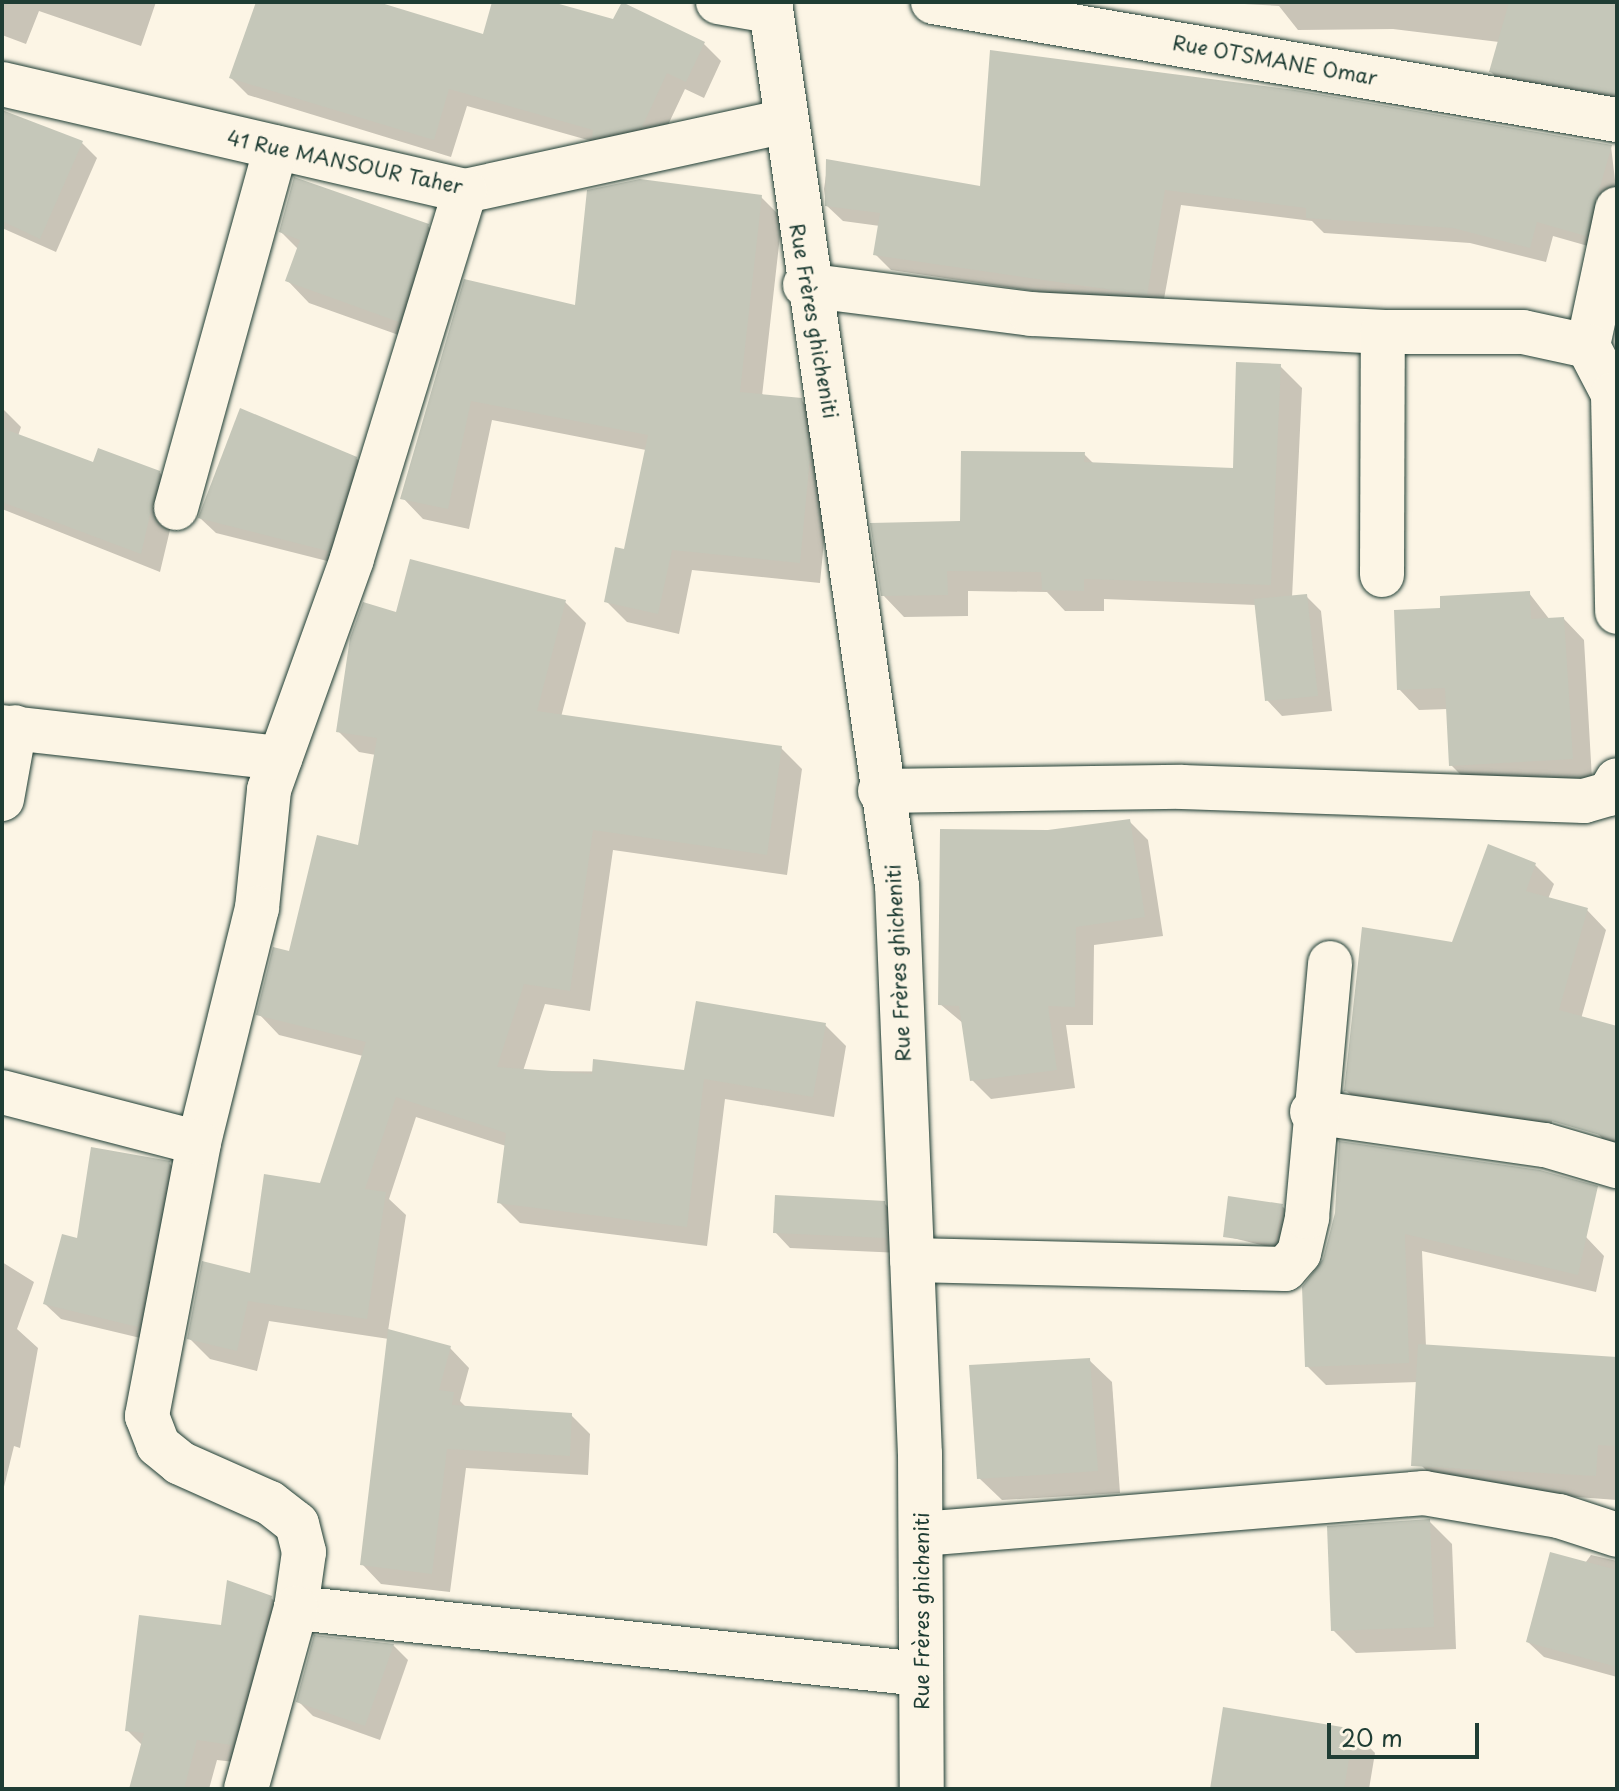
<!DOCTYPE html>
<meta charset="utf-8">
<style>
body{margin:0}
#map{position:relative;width:1619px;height:1791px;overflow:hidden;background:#fcf5e5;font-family:"Playpen Sans",sans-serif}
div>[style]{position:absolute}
.shadow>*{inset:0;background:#0003}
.building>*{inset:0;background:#c5c7b9}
.roads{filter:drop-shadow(0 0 2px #1f3d34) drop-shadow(0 0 2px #1f3d34)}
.street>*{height:44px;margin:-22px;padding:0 22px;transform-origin:22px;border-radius:22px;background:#fcf5e5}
span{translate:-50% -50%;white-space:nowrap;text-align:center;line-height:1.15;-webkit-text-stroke:6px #fcf5e5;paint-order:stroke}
.street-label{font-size:20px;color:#1f3d34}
.frame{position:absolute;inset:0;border:4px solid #1f3d34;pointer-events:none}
.scale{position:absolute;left:1327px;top:1723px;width:152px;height:36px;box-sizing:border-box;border:4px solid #1f3d34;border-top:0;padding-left:10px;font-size:24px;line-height:28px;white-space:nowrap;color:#1f3d34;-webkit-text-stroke:6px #fcf5e5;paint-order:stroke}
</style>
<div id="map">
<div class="shadow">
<i style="clip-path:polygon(2px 2px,156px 2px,141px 46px,39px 11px,26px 44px,2px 35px)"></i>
<i style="clip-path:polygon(258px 2px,372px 2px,484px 36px,494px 2px,545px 2px,704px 44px,721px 61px,704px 98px,685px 89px,659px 144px,602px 144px,467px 106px,451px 157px,248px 95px,231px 78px)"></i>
<i style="clip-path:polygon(1617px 2px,1617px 111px,1510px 91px,1491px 72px,1499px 42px,1393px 29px,1298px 30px,1279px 6px,1207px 2px)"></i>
<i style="clip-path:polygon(6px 113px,82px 143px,97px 158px,56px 252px,2px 228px)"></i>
<i style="clip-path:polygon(1611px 146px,1617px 197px,1602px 250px,1553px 236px,1546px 262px,1470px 243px,1324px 233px,1312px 221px,1181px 205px,1162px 310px,891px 270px,875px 254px,880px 226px,843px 221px,826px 205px,824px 189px,828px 161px,982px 189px)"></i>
<i style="clip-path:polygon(761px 197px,782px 218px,762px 396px,801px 400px,822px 421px,830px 479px,820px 583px,692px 570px,679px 634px,627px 622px,606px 601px,625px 552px,646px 450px,492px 420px,469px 529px,423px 519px,403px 498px,466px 281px,576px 307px)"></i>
<i style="clip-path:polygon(428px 226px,450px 248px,421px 343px,309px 303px,287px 280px,298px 249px,281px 232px)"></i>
<i style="clip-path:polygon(1280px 366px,1302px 388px,1292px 598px,1306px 596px,1321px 611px,1332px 711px,1282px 716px,1267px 700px,1256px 605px,1104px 599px,1104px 611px,1065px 611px,1047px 592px,968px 591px,968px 616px,904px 617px,883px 595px,962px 523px,1084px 454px,1095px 465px,1235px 470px)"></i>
<i style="clip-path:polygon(2px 408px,21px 427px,18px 436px,94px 465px,159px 472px,179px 492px,160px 572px,2px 509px)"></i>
<i style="clip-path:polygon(356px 458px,371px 474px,343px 565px,216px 533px,200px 518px)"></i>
<i style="clip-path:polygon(1529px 593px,1550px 620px,1564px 619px,1584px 640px,1592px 779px,1472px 786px,1451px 765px,1448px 709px,1419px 710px,1399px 689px)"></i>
<i style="clip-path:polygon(565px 602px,586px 623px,561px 717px,781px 748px,802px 769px,787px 875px,613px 850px,590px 1011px,545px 1004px,523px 1071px,686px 1072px,825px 1025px,846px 1046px,834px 1117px,725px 1099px,707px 1246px,520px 1223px,499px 1202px,506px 1146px,416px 1117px,389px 1199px,406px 1215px,388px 1331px,450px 1348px,469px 1368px,460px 1401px,467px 1408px,571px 1415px,590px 1434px,588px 1475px,466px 1468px,450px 1592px,381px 1584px,362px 1564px,389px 1339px,269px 1321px,257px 1371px,210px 1359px,189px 1338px,251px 1276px,321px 1185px,363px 1056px,279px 1035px,259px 1014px,359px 848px,376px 755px,359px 752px,338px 731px,397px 614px)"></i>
<i style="clip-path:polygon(1129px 821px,1148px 840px,1163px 936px,1094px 945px,1093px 1025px,1066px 1025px,1075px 1088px,991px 1099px,972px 1080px,964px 1024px,940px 1004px,1048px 832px)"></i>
<i style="clip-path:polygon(1535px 865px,1554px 884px,1548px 899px,1587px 910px,1606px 930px,1548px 1136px,1365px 1110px,1346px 1090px,1454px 944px)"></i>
<i style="clip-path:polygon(1617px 1074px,1617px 1153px,1597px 1133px)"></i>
<i style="clip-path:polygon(169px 1163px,184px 1178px,153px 1341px,61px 1319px,45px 1304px,78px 1241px)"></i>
<i style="clip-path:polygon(884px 1203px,899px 1218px,901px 1253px,790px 1248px,775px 1232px)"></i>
<i style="clip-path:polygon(1282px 1206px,1289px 1213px,1281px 1250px,1225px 1236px)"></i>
<i style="clip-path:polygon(1337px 1213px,1586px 1237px,1604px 1256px,1596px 1292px,1422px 1251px,1426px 1347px,1617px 1359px,1617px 1500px,1443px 1487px,1414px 1458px,1418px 1382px,1326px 1385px,1307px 1366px)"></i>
<i style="clip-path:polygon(2px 1262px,34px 1282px,17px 1329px,38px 1348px,20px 1448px,14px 1446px,2px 1495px)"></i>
<i style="clip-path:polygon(1089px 1360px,1112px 1382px,1120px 1493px,1002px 1500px,979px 1478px)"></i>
<i style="clip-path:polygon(1429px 1521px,1452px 1544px,1456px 1649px,1356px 1653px,1333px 1630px)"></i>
<i style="clip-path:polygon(1591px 1555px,1617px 1561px,1617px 1677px,1544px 1657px,1528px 1642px)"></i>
<i style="clip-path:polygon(271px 1598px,292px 1618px,252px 1764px,217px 1760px,209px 1789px,131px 1789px,143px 1746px,127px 1730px,223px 1627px)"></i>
<i style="clip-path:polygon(393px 1645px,408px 1660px,380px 1740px,313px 1716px,298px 1701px)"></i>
<i style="clip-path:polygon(1353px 1730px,1375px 1753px,1369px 1789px,1212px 1789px)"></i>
</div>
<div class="building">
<i style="clip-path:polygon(256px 2px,378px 2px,483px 34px,492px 2px,552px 2px,613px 19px,622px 2px,705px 42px,686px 82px,667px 73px,642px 127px,592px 138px,593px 130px,449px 89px,434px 140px,229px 78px)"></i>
<i style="clip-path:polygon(1509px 2px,1617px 2px,1617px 95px,1489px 72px)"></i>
<i style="clip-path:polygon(990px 50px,1295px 90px,1612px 145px,1586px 236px,1537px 222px,1530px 248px,1453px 228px,1306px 218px,1306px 208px,1165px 190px,1147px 295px,873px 255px,880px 213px,825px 206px,826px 159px,980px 186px)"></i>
<i style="clip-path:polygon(2px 110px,83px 141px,40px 239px,2px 221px)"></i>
<i style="clip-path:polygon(294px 177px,429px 224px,399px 322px,285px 281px,300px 240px,279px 232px)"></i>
<i style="clip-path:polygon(640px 179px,762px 195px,740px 392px,802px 398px,810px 457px,800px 563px,672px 550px,658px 614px,604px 602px,615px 547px,624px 549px,648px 435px,471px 401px,448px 509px,400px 499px,464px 279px,575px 305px,587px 190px)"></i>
<i style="clip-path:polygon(1236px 362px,1281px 364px,1271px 585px,1084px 579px,1084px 591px,1042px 590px,1041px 572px,947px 571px,948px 595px,881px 596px,870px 523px,960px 521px,961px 451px,1085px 452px,1084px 462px,1233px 468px)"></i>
<i style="clip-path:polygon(240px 408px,357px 457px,328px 551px,198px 518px)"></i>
<i style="clip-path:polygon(2px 428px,93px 462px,98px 448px,160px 471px,141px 554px,2px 502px)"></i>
<i style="clip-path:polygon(410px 559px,566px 600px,537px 711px,782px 746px,767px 855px,593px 830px,570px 991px,524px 984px,497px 1067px,592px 1074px,593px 1059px,684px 1070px,696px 1001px,826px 1023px,813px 1097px,704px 1079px,687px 1227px,497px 1203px,506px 1133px,396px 1097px,365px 1189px,386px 1192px,367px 1319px,248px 1301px,237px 1351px,187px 1339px,202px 1261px,250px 1273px,264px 1174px,320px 1183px,366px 1042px,256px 1015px,273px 947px,289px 951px,317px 835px,358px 845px,377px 738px,336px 732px,350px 638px,363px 602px,396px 612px)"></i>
<i style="clip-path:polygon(1530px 591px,1531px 619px,1564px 617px,1573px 759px,1449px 766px,1445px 688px,1397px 690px,1394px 610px,1440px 608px,1440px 596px)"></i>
<i style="clip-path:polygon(1307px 594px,1318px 696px,1265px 701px,1254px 599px)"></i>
<i style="clip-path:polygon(1130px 819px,1145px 917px,1076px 927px,1075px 1007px,1048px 1006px,1057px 1070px,970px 1081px,959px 1006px,938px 1005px,940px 829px,1048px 830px)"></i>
<i style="clip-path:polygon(1488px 844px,1536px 863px,1526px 891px,1588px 908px,1559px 1010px,1617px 1026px,1617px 1140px,1548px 1120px,1344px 1091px,1362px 927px,1452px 942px)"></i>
<i style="clip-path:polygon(1339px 1141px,1540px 1170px,1598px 1186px,1578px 1275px,1405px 1234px,1409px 1363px,1305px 1367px,1302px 1287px,1323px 1259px,1335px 1213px)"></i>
<i style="clip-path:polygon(91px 1147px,170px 1161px,138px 1327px,43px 1304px,62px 1234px,77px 1238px)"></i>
<i style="clip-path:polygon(775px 1195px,885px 1201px,886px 1238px,773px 1233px)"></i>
<i style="clip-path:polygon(1228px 1196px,1283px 1204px,1274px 1244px,1223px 1237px)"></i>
<i style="clip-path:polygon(388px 1329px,451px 1346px,439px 1390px,454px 1392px,452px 1405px,572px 1413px,570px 1456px,447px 1449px,432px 1574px,360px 1565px)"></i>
<i style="clip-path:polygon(1418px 1344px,1617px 1357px,1617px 1446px,1598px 1445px,1596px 1476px,1411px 1466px)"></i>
<i style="clip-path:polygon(1090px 1358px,1098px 1471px,977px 1479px,969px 1365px)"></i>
<i style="clip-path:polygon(1430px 1519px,1434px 1627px,1331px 1631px,1327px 1526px)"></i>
<i style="clip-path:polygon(1550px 1552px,1617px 1570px,1617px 1667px,1526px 1642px)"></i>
<i style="clip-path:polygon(227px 1580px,272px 1596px,232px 1745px,197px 1740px,184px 1789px,129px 1789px,144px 1733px,125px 1731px,139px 1615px,221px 1625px)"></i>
<i style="clip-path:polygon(314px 1635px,394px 1644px,365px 1726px,296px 1702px)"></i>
<i style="clip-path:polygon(1223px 1707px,1354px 1729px,1344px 1789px,1210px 1789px)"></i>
</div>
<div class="roads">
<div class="street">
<i style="left:718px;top:2px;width:53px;rotate:9.8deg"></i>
<i style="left:770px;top:2px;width:892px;rotate:81.82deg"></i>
<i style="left:897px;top:885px;width:569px;rotate:87.69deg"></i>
<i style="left:920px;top:1454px;width:335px;rotate:89.7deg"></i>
<i style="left:933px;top:2px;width:694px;rotate:9.79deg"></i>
<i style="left:2px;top:84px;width:475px;rotate:13deg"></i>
<i style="left:465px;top:191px;width:324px;rotate:-12.3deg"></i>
<i style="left:465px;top:191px;width:385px;rotate:107.1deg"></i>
<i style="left:352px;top:559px;width:245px;rotate:109.8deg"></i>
<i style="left:269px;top:790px;width:119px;rotate:95.8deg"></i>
<i style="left:257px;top:908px;width:242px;rotate:103.9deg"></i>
<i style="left:199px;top:1143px;width:278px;rotate:100.8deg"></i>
<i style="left:147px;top:1416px;width:31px;rotate:69deg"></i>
<i style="left:158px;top:1445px;width:28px;rotate:39deg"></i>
<i style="left:180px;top:1463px;width:98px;rotate:24deg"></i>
<i style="left:270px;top:1503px;width:34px;rotate:38deg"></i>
<i style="left:297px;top:1524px;width:29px;rotate:76deg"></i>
<i style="left:304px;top:1552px;width:57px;rotate:98.1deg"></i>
<i style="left:296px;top:1608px;width:628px;rotate:6.03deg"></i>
<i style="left:805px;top:285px;width:228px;rotate:7.3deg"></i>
<i style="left:1031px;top:314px;width:352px;rotate:2.9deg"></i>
<i style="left:1588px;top:346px;width:140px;rotate:-78deg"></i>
<i style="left:176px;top:508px;width:374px;rotate:-74.5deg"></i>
<i style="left:1382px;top:575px;width:243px;rotate:-89.8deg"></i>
<i style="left:1383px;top:332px;width:140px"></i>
<i style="left:1523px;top:332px;width:66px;rotate:12.2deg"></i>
<i style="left:1588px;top:346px;width:54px;rotate:62.5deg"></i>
<i style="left:1613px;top:394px;width:218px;rotate:88.9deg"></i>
<i style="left:2px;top:727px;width:280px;rotate:6.4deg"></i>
<i style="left:880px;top:791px;width:302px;rotate:-0.8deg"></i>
<i style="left:1182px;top:787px;width:402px;rotate:2deg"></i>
<i style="left:1584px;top:801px;width:26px;rotate:-16deg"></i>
<i style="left:1609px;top:794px;width:16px;rotate:-60deg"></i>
<i style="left:2px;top:799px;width:73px;rotate:-79.8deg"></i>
<i style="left:2px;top:1092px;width:203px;rotate:14.5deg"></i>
<i style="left:1312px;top:1112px;width:235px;rotate:8.1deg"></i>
<i style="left:1545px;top:1145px;width:75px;rotate:16.3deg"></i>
<i style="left:912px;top:1260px;width:373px;rotate:1.4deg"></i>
<i style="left:1285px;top:1269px;width:21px;rotate:-49deg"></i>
<i style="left:1299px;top:1253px;width:37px;rotate:-77deg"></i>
<i style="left:1307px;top:1217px;width:255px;rotate:-84.8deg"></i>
<i style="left:921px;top:1534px;width:505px;rotate:-4.66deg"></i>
<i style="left:1424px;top:1493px;width:137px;rotate:9.7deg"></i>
<i style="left:1559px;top:1516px;width:61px;rotate:18.1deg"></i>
<i style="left:246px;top:1789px;width:188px;rotate:-74.6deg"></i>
</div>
</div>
<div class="street-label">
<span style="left:1275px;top:60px;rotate:10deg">Rue OTSMANE Omar</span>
<span style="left:345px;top:162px;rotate:12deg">41 Rue MANSOUR Taher</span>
<span style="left:814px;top:321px;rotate:80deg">Rue Frères ghicheniti</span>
<span style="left:898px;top:963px;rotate:-93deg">Rue Frères ghicheniti</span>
<span style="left:921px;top:1611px;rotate:-90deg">Rue Frères ghicheniti</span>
</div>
<div class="frame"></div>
<div class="scale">20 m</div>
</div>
